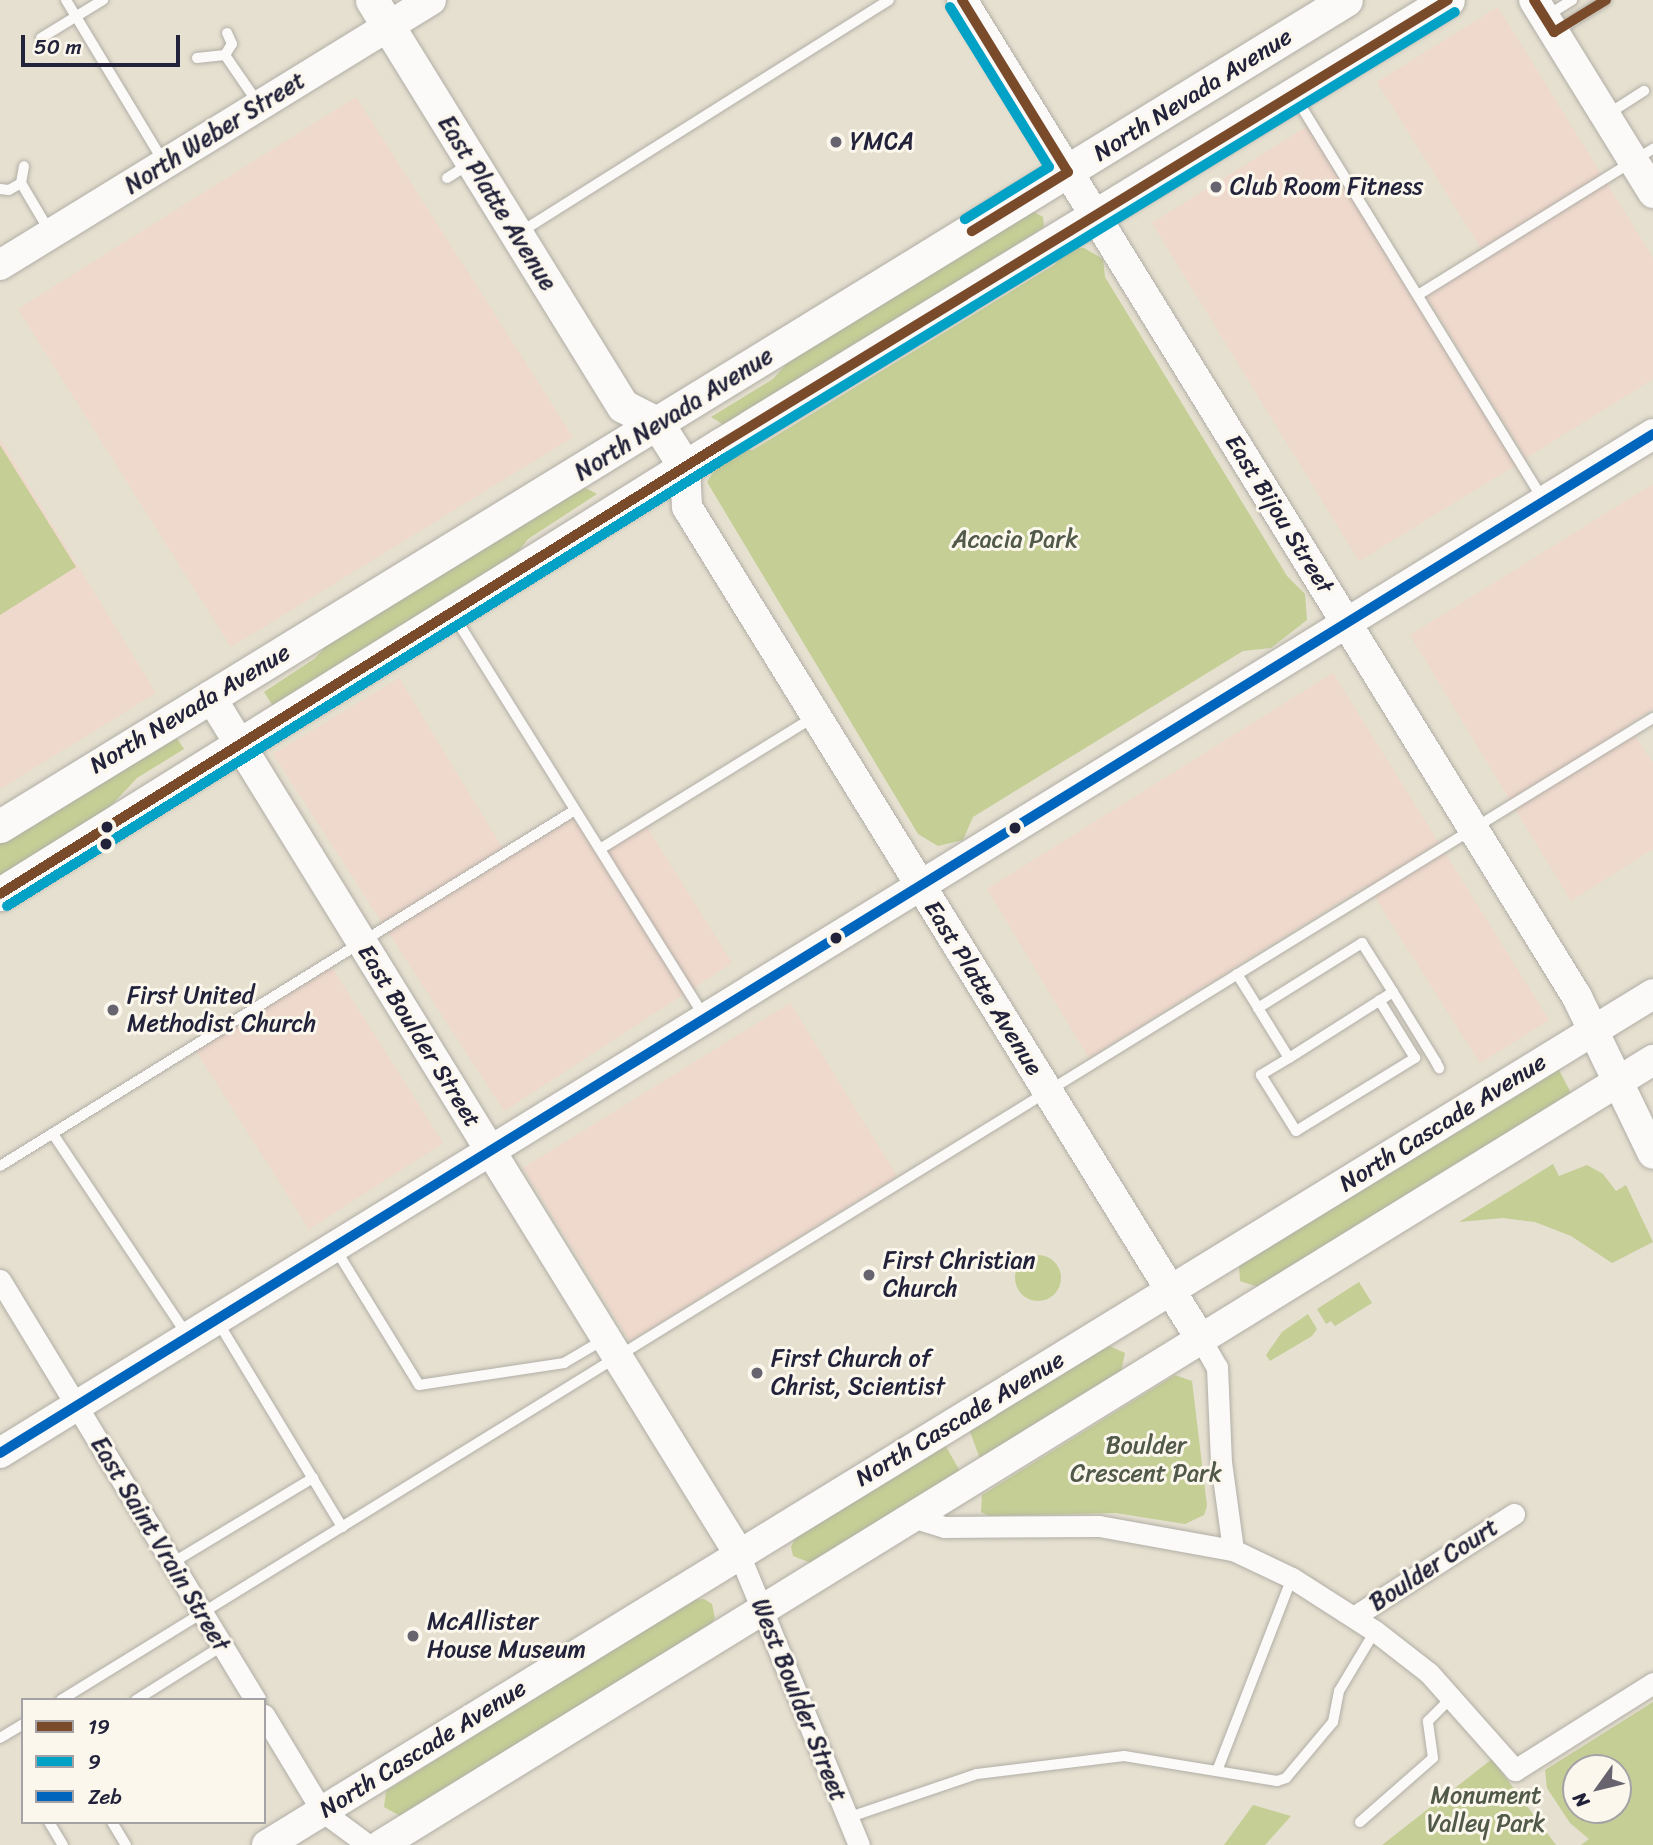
<!DOCTYPE html>
<style>
body{margin:0}
#map{position:relative;width:1653px;height:1845px;overflow:hidden;background:#e6e0d0;font-family:Sriracha,sans-serif}
div>[style]{position:absolute}
.built>*{inset:0;background:#efd8cc}
.green>*{inset:0;background:#c4ce95}
.round{border-radius:50%}
.roads{filter:drop-shadow(0 0 2px #b1aea6) drop-shadow(0 0 2px #b1aea6)}
.lane>*{height:10px;margin:-5px;padding:0 5px;transform-origin:5px;border-radius:5px;background:#fbfaf8}
.street>*{height:21px;margin:-10.5px;padding:0 10.5px;transform-origin:10.5px;border-radius:10.5px;background:#fbfaf8}
.secondary>*{height:30px;margin:-15px;padding:0 15px;transform-origin:15px;border-radius:15px;background:#fbfaf8}
.primary>*{height:33px;margin:-16.5px;padding:0 16.5px;transform-origin:16.5px;border-radius:16.5px;background:#fbfaf8}
.bus-1>*{height:10px;margin:-5px;padding:0 5px;transform-origin:5px;border-radius:5px;background:#7a4b2a}
.bus-2>*{height:10px;margin:-5px;padding:0 5px;transform-origin:5px;border-radius:5px;background:#02a2c7}
.bus-3>*{height:10px;margin:-5px;padding:0 5px;transform-origin:5px;border-radius:5px;background:#0065bd}
.dots>*{width:19px;height:19px;translate:-50% -50%;box-sizing:border-box;border:4px solid #fbf7ec;border-radius:50%}
span{translate:-50% -50%;white-space:nowrap;text-align:center;line-height:1.15;-webkit-text-stroke:6px #fbf7ec;paint-order:stroke}
.street-label{font-size:24px;color:#22223b}
.poi-label{font-size:24px;color:#22223b}
.left{translate:0 -50%;text-align:left}
.park-label{font-size:24px;color:#515949}
.legend{position:absolute;left:21px;top:1698px;width:245px;height:126px;box-sizing:border-box;background:#fbf7ec;border:2px solid #a4a2a5;margin:0;padding:9px 12px;list-style:none;font-size:21px;color:#22223b}
.legend li{display:flex;align-items:center;gap:14px;height:35px}
.legend b{width:35px;border:2px solid #a4a2a5}
.north{position:absolute;left:1562px;top:1754px;width:70px;height:70px;box-sizing:border-box;background:#fbf7ec;border:2px solid #a4a2a5;border-radius:50%;rotate:236deg;font-size:19px;font-weight:700;line-height:28px;text-align:center;color:#22223b}
.north::after{content:'';display:block;margin:auto;width:24px;height:32px;background:#67646f;clip-path:polygon(50% 0,100% 100%,50% 72%,0 100%)}
.scale{position:absolute;left:21px;top:35px;width:159px;height:32px;box-sizing:border-box;border:4px solid #22223b;border-top:0;padding-left:9px;font-size:21px;line-height:24px;white-space:nowrap;color:#22223b;-webkit-text-stroke:5px #fbf7ec;paint-order:stroke}
</style>
<div id="map">
<div class="built">
<i style="clip-path:polygon(1498px 7px,1653px 258px,1653px 379px,1526px 458px,1426px 296px,1487px 258px,1377px 82px)"></i>
<i style="clip-path:polygon(356px 97px,573px 437px,231px 647px,18px 309px)"></i>
<i style="clip-path:polygon(1314px 122px,1521px 462px,1359px 561px,1152px 223px)"></i>
<i style="clip-path:polygon(0 439px,156px 693px,0 789px)"></i>
<i style="clip-path:polygon(1653px 484px,1653px 709px,1628px 725px,1653px 763px,1653px 849px,1571px 901px,1410px 635px)"></i>
<i style="clip-path:polygon(1333px 673px,1549px 1020px,1480px 1063px,1367px 885px,1089px 1058px,987px 889px)"></i>
<i style="clip-path:polygon(399px 678px,508px 857px,582px 814px,603px 847px,645px 824px,732px 963px,504px 1111px,273px 754px)"></i>
<i style="clip-path:polygon(331px 966px,443px 1143px,309px 1229px,196px 1051px)"></i>
<i style="clip-path:polygon(790px 1003px,897px 1176px,630px 1341px,523px 1168px)"></i>
</div>
<div class="green">
<i style="clip-path:polygon(1032px 211px,1043px 217px,1044px 227px,729px 428px,711px 417px,773px 379px,796px 353px)"></i>
<i style="clip-path:polygon(1071px 247px,1084px 248px,1103px 259px,1105px 277px,1287px 576px,1305px 594px,1307px 620px,1271px 648px,1243px 651px,973px 817px,963px 840px,938px 846px,918px 834px,707px 482px,717px 466px,741px 450px,753px 450px,1054px 265px)"></i>
<i style="clip-path:polygon(0 445px,76px 567px,0 615px)"></i>
<i style="clip-path:polygon(580px 485px,597px 494px,528px 539px,507px 566px,275px 709px,264px 692px,314px 659px,345px 626px)"></i>
<i style="clip-path:polygon(172px 731px,184px 749px,137px 778px,106px 811px,0 877px,0 838px)"></i>
<i style="clip-path:polygon(1558px 1068px,1572px 1095px,1258px 1287px,1240px 1281px,1239px 1266px)"></i>
<i style="clip-path:polygon(1553px 1164px,1559px 1176px,1587px 1165px,1603px 1174px,1616px 1191px,1626px 1185px,1653px 1242px,1612px 1263px,1571px 1236px,1535px 1222px,1503px 1218px,1459px 1222px)"></i>
<i class="round" style="left:1015px;top:1255px;width:46px;height:46px"></i>
<i style="clip-path:polygon(1359px 1282px,1372px 1303px,1335px 1326px,1331px 1321px,1326px 1324px,1317px 1309px)"></i>
<i style="clip-path:polygon(1308px 1314px,1317px 1329px,1312px 1336px,1270px 1361px,1266px 1355px,1282px 1332px)"></i>
<i style="clip-path:polygon(1107px 1345px,1125px 1353px,1121px 1372px,980px 1459px,969px 1429px)"></i>
<i style="clip-path:polygon(1175px 1375px,1192px 1381px,1207px 1506px,1204px 1515px,1185px 1524px,1116px 1513px,989px 1516px,981px 1512px,982px 1495px)"></i>
<i style="clip-path:polygon(945px 1445px,960px 1471px,811px 1563px,793px 1556px,791px 1547px,796px 1536px)"></i>
<i style="clip-path:polygon(704px 1599px,712px 1604px,715px 1618px,706px 1631px,402px 1817px,384px 1807px,386px 1791px,691px 1600px)"></i>
<i style="clip-path:polygon(evenodd,1653px 1702px,1653px 1845px,1581px 1845px,1589px 1839px,1570px 1823px,1547px 1788px,1545px 1770px,1653px 1702px,1576px 1768px,1618px 1768px,1618px 1810px,1576px 1810px,1576px 1768px)"></i>
<i style="clip-path:polygon(1492px 1759px,1556px 1845px,1382px 1845px)"></i>
<i style="clip-path:polygon(1253px 1805px,1291px 1816px,1265px 1845px,1224px 1845px)"></i>
</div>
<div class="roads">
<div class="lane">
<i style="left:66px;top:0;width:188px;rotate:58.9deg"></i>
<i style="left:1545px;top:17px;width:32px;rotate:-32deg"></i>
<i style="left:1555px;top:32px;width:60px;rotate:-32.1deg"></i>
<i style="left:41px;top:38px;width:73px;rotate:-31.5deg"></i>
<i style="left:225px;top:55px;width:58px;rotate:55.5deg"></i>
<i style="left:197px;top:58px;width:28px;rotate:-6deg"></i>
<i style="left:225px;top:55px;width:13px;rotate:-58deg"></i>
<i style="left:232px;top:44px;width:12px;rotate:-114deg"></i>
<i style="left:1296px;top:98px;width:471px;rotate:58.4deg"></i>
<i style="left:1608px;top:114px;width:43px;rotate:-32.6deg"></i>
<i style="left:447px;top:178px;width:25px;rotate:-32deg"></i>
<i style="left:21px;top:183px;width:57px;rotate:59.4deg"></i>
<i style="left:0;top:189px;width:9px;rotate:6deg"></i>
<i style="left:9px;top:190px;width:14px;rotate:-30deg"></i>
<i style="left:21px;top:183px;width:17px;rotate:-80deg"></i>
<i style="left:519px;top:233px;width:437px;rotate:-32.2deg"></i>
<i style="left:1418px;top:295px;width:277px;rotate:-31.9deg"></i>
<i style="left:454px;top:616px;width:474px;rotate:58deg"></i>
<i style="left:600px;top:849px;width:253px;rotate:-31.7deg"></i>
<i style="left:1237px;top:974px;width:40px;rotate:58deg"></i>
<i style="left:1393px;top:992px;width:123px;rotate:147.6deg"></i>
<i style="left:1289px;top:1058px;width:59px;rotate:-121.8deg"></i>
<i style="left:1258px;top:1008px;width:123px;rotate:-32deg"></i>
<i style="left:1362px;top:943px;width:58px;rotate:57.7deg"></i>
<i style="left:1393px;top:992px;width:82px;rotate:58.4deg"></i>
<i style="left:1436px;top:1062px;width:7px;rotate:63deg"></i>
<i style="left:1289px;top:1058px;width:33px;rotate:149deg"></i>
<i style="left:1261px;top:1075px;width:66px;rotate:58deg"></i>
<i style="left:1296px;top:1131px;width:140px;rotate:-31.5deg"></i>
<i style="left:1415px;top:1058px;width:68px;rotate:-121.8deg"></i>
<i style="left:53px;top:1134px;width:242px;rotate:56.3deg"></i>
<i style="left:0;top:1166px;width:676px;rotate:-31.76deg"></i>
<i style="left:336px;top:1250px;width:158px;rotate:58.4deg"></i>
<i style="left:419px;top:1385px;width:147px;rotate:-8.6deg"></i>
<i style="left:564px;top:1363px;width:45px;rotate:-30.5deg"></i>
<i style="left:218px;top:1322px;width:240px;rotate:58.8deg"></i>
<i style="left:172px;top:1563px;width:165px;rotate:-31.1deg"></i>
<i style="left:61px;top:1700px;width:1871px;rotate:-31.67deg"></i>
<i style="left:136px;top:1700px;width:102px;rotate:-32.1deg"></i>
<i style="left:0;top:1738px;width:27px;rotate:-31deg"></i>
<i style="left:1217px;top:1771px;width:207px;rotate:-68.8deg"></i>
<i style="left:847px;top:1818px;width:137px;rotate:-18.7deg"></i>
<i style="left:977px;top:1774px;width:148px;rotate:-7deg"></i>
<i style="left:1124px;top:1756px;width:155px;rotate:9.3deg"></i>
<i style="left:1277px;top:1781px;width:9px;rotate:-18deg"></i>
<i style="left:1286px;top:1778px;width:73px;rotate:-50deg"></i>
<i style="left:1333px;top:1722px;width:32px;rotate:-79deg"></i>
<i style="left:1339px;top:1691px;width:70px;rotate:-59deg"></i>
<i style="left:49px;top:1822px;width:27px;rotate:59deg"></i>
<i style="left:112px;top:1822px;width:27px;rotate:59deg"></i>
<i style="left:1360px;top:1822px;width:97px;rotate:-41.2deg"></i>
<i style="left:1433px;top:1758px;width:37px;rotate:-98deg"></i>
<i style="left:1428px;top:1721px;width:34px;rotate:-45deg"></i>
</div>
<div class="street">
<i style="left:0;top:1280px;width:491px;rotate:58.7deg"></i>
<i style="left:1200px;top:1338px;width:34px;rotate:60deg"></i>
<i style="left:1217px;top:1367px;width:95px;rotate:87.6deg"></i>
<i style="left:1221px;top:1462px;width:89px;rotate:82.2deg"></i>
<i style="left:912px;top:1517px;width:34px;rotate:17deg"></i>
<i style="left:944px;top:1527px;width:155px;rotate:-0.4deg"></i>
<i style="left:1099px;top:1526px;width:136px;rotate:10.2deg"></i>
<i style="left:1233px;top:1550px;width:65px;rotate:25.4deg"></i>
<i style="left:1292px;top:1578px;width:98px;rotate:32.6deg"></i>
<i style="left:1375px;top:1631px;width:68px;rotate:37.9deg"></i>
<i style="left:1429px;top:1673px;width:130px;rotate:48.4deg"></i>
<i style="left:1515px;top:1770px;width:163px;rotate:-32.2deg"></i>
<i style="left:739px;top:1554px;width:315px;rotate:67.6deg"></i>
<i style="left:1355px;top:1616px;width:189px;rotate:-32.7deg"></i>
<i style="left:264px;top:1715px;width:112px;rotate:58.9deg"></i>
<i style="left:322px;top:1811px;width:57px;rotate:36.5deg"></i>
</div>
<div class="secondary">
<i style="left:962px;top:0;width:1171px;rotate:58.33deg"></i>
<i style="left:1577px;top:997px;width:174px;rotate:64.2deg"></i>
<i style="left:1534px;top:0;width:227px;rotate:58.3deg"></i>
<i style="left:0;top:265px;width:506px;rotate:-31.59deg"></i>
<i style="left:685px;top:467px;width:40px;rotate:87.1deg"></i>
<i style="left:687px;top:507px;width:977px;rotate:58.31deg"></i>
<i style="left:210px;top:696px;width:1008px;rotate:58.34deg"></i>
<i style="left:0;top:1453px;width:1942px;rotate:-31.65deg"></i>
<i style="left:267px;top:1845px;width:1626px;rotate:-31.55deg"></i>
<i style="left:381px;top:1845px;width:1495px;rotate:-31.68deg"></i>
</div>
<div class="primary">
<i style="left:372px;top:0;width:477px;rotate:58.3deg"></i>
<i style="left:623px;top:406px;width:38px;rotate:27deg"></i>
<i style="left:657px;top:423px;width:52px;rotate:57.5deg"></i>
<i style="left:0;top:826px;width:1579px;rotate:-31.54deg"></i>
<i style="left:0;top:894px;width:849px;rotate:-31.95deg"></i>
<i style="left:720px;top:445px;width:853px;rotate:-31.44deg"></i>
</div>
</div>
<div class="bus-1">
<i style="left:962px;top:0;width:202px;rotate:58.4deg"></i>
<i style="left:1068px;top:172px;width:113px;rotate:148.4deg"></i>
<i style="left:1534px;top:0;width:38px;rotate:58deg"></i>
<i style="left:1554px;top:32px;width:61px;rotate:-31.6deg"></i>
<i style="left:0;top:894px;width:849px;rotate:-31.95deg"></i>
<i style="left:720px;top:445px;width:853px;rotate:-31.44deg"></i>
</div>
<div class="bus-2">
<i style="left:950px;top:7px;width:188px;rotate:58.3deg"></i>
<i style="left:1049px;top:167px;width:99px;rotate:148.2deg"></i>
<i style="left:7px;top:906px;width:849px;rotate:-31.95deg"></i>
<i style="left:727px;top:457px;width:853px;rotate:-31.44deg"></i>
</div>
<div class="bus-3">
<i style="left:0;top:1453px;width:1942px;rotate:-31.65deg"></i>
</div>
<div class="dots">
<i style="left:836px;top:142px;background:#67646f"></i>
<i style="left:1216px;top:187px;background:#67646f"></i>
<i style="left:107px;top:827px;background:#22223b"></i>
<i style="left:1015px;top:828px;background:#22223b"></i>
<i style="left:106px;top:844px;background:#22223b"></i>
<i style="left:836px;top:938px;background:#22223b"></i>
<i style="left:113px;top:1010px;background:#67646f"></i>
<i style="left:869px;top:1275px;background:#67646f"></i>
<i style="left:757px;top:1373px;background:#67646f"></i>
<i style="left:413px;top:1636px;background:#67646f"></i>
</div>
<div class="street-label">
<span style="left:1193px;top:95px;rotate:-32deg">North Nevada Avenue</span>
<span style="left:215px;top:133px;rotate:-32deg">North Weber Street</span>
<span style="left:497px;top:203px;rotate:58deg">East Platte Avenue</span>
<span style="left:674px;top:414px;rotate:-32deg">North Nevada Avenue</span>
<span style="left:1279px;top:514px;rotate:58deg">East Bijou Street</span>
<span style="left:190px;top:709px;rotate:-31deg">North Nevada Avenue</span>
<span style="left:983px;top:988px;rotate:58deg">East Platte Avenue</span>
<span style="left:419px;top:1036px;rotate:58deg">East Boulder Street</span>
<span style="left:1443px;top:1123px;rotate:-32deg">North Cascade Avenue</span>
<span style="left:960px;top:1419px;rotate:-31deg">North Cascade Avenue</span>
<span style="left:160px;top:1544px;rotate:59deg">East Saint Vrain Street</span>
<span style="left:1434px;top:1565px;rotate:-33deg">Boulder Court</span>
<span style="left:799px;top:1700px;rotate:68deg">West Boulder Street</span>
<span style="left:423px;top:1749px;rotate:-32deg">North Cascade Avenue</span>
</div>
<div class="poi-label">
<span class="left" style="left:850px;top:142px">YMCA</span>
<span class="left" style="left:1230px;top:187px">Club Room Fitness</span>
<span class="left" style="left:127px;top:1010px">First United<br>Methodist Church</span>
<span class="left" style="left:883px;top:1275px">First Christian<br>Church</span>
<span class="left" style="left:771px;top:1373px">First Church of<br>Christ, Scientist</span>
<span class="left" style="left:427px;top:1636px">McAllister<br>House Museum</span>
</div>
<div class="park-label">
<span style="left:1015px;top:540px">Acacia Park</span>
<span style="left:1146px;top:1460px">Boulder<br>Crescent Park</span>
<span style="left:1486px;top:1810px">Monument<br>Valley Park</span>
</div>
<ul class="legend">
<li><b style="height:9px;background:#7a4b2a"></b>19</li>
<li><b style="height:9px;background:#02a2c7"></b>9</li>
<li><b style="height:9px;background:#0065bd"></b>Zeb</li>
</ul>
<div class="north">N</div>
<div class="scale">50 m</div>
</div>
